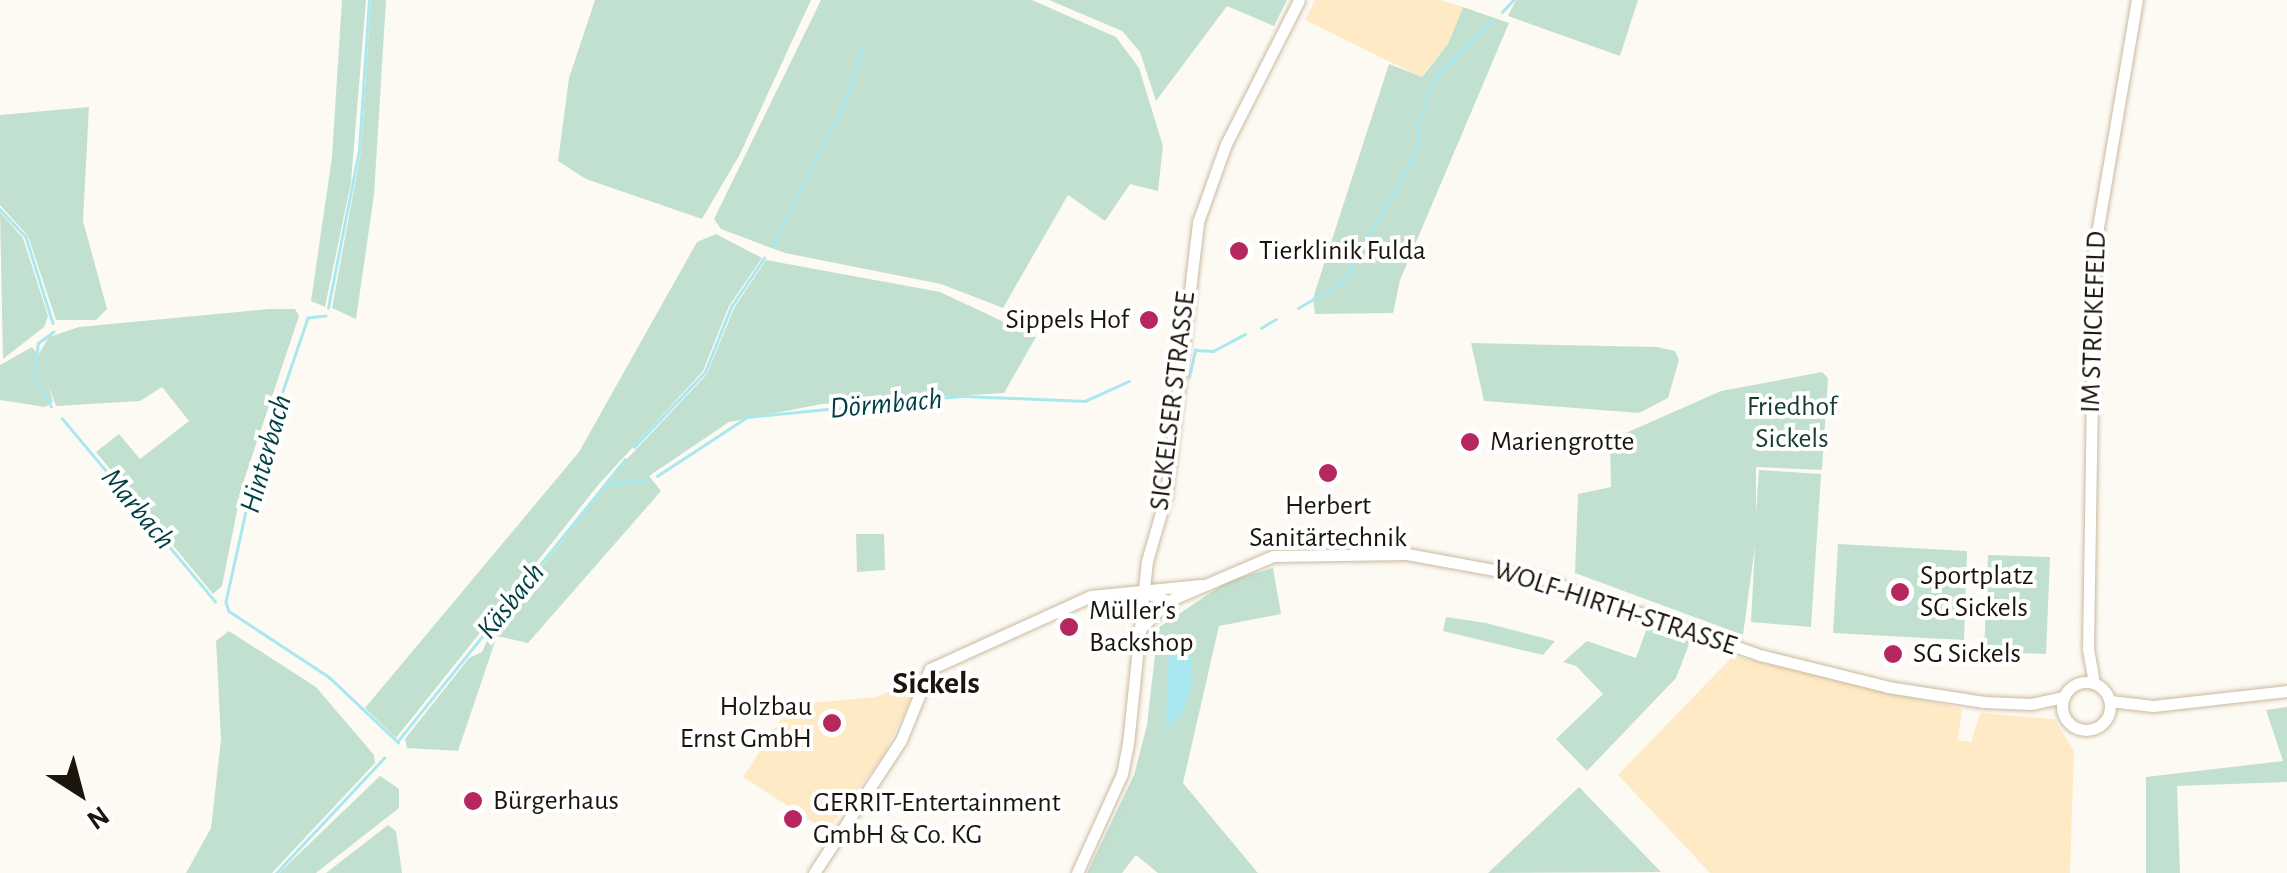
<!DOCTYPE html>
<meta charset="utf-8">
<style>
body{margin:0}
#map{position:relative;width:2287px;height:873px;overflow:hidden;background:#fdfaf4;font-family:"Alegreya Sans",sans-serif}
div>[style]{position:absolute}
.built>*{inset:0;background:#ffeac6}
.green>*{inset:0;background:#c2e0d0}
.water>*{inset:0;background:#a9e8ef}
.stream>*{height:2.5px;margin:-1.25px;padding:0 1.25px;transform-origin:1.25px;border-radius:1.25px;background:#a9e8ef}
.roads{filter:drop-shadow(0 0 2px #caba9e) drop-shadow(0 0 2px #caba9e)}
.secondary>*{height:11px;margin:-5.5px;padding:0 5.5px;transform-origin:5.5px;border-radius:5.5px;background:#fff}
.secondary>.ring{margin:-5.5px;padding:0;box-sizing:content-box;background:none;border:11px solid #fff;border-radius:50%}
.dots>*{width:28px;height:28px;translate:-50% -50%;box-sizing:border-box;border:5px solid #fff;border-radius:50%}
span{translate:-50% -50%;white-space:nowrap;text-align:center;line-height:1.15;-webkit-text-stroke:8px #fff;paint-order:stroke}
.poi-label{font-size:28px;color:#1b150b}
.left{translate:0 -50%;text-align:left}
.right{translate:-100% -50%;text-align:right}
.street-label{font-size:28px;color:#1b150b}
.park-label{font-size:28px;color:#153e2d}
.water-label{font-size:30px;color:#023f44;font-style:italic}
.quarter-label{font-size:32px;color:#1b150b;font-weight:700}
.north{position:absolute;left:30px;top:743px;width:100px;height:100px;-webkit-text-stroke:8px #fff;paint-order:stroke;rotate:144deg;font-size:28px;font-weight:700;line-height:40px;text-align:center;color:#1b150b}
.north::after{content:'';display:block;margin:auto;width:35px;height:45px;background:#1b150b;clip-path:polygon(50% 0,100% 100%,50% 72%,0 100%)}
</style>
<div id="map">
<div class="built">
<i style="clip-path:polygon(1315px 0,1441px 0,1463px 7px,1448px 44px,1421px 77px,1305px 20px)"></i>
<i style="clip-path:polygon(1733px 656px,1962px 709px,1958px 740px,1971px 742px,1980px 713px,2054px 719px,2074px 751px,2070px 873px,1710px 873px,1618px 775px)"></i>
<i style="clip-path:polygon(910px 684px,915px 690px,883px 756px,827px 831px,743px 777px,790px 705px,875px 697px)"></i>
</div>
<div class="green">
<i style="clip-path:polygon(342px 0,366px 0,351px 182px,325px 307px,311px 301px,332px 157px)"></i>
<i style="clip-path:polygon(371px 0,386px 0,374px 195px,356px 319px,332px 308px,361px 151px)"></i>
<i style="clip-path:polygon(595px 0,811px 0,740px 154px,702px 219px,586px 179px,558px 161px,569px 78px)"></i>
<i style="clip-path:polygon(821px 0,1032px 0,1116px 37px,1139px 68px,1163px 146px,1158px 191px,1130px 184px,1105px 221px,1068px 195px,1003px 308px,941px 284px,785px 253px,721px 229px,714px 219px)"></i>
<i style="clip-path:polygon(1049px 0,1287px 0,1274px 26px,1227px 6px,1156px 101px,1140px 52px,1122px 31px)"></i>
<i style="clip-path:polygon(1516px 0,1638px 0,1620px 56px,1508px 16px)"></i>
<i style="clip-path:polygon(1463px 7px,1509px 23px,1400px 280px,1393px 313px,1315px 314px,1313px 298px,1389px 64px,1422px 77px,1448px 44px)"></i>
<i style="clip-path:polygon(89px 107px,83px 221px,107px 309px,96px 320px,56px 320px,28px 236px,0 205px,0 115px)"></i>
<i style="clip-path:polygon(0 212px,23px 238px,48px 316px,44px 327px,3px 359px)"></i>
<i style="clip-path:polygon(716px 234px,762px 258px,729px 306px,703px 371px,599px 484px,396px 738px,365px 708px,579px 452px,697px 242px)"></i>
<i style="clip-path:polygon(766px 260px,940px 292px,1036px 337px,1004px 393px,822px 404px,729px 422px,649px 476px,661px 491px,528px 643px,497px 636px,458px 751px,407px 748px,405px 739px,469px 658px,482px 652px,493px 628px,626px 460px,707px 374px,734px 308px)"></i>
<i style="clip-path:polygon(269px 309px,295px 309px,299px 316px,242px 486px,222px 586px,213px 594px,96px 452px,119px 434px,140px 459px,189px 421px,162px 387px,140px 401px,56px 406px,48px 384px,53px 402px,45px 407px,0 400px,0 365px,32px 347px,38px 355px,49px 337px,79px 327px)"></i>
<i style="clip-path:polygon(1471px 343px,1657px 347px,1675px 351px,1679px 360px,1668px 398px,1639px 413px,1484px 401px)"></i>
<i style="clip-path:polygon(1822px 372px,1828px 378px,1822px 470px,1756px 467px,1756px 513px,1759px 470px,1821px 474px,1811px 627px,1751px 622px,1755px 546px,1743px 635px,1575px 573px,1578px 494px,1611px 487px,1610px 440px,1721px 391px)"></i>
<i style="clip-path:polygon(856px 534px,884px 534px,885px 570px,857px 572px)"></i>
<i style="clip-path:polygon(1838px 544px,1967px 551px,1964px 640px,1833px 633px)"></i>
<i style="clip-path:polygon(1988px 555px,2050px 557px,2046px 654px,1984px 652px)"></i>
<i style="clip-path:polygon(1273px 568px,1281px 614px,1219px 626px,1183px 783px,1258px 873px,1158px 873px,1136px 855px,1122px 873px,1087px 873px,1134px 775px,1147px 725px,1158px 628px,1228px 581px)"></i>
<i style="clip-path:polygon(1446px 617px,1486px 623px,1555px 641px,1543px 655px,1443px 631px)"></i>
<i style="clip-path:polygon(1648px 625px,1690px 642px,1676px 678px,1587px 771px,1556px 739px,1603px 694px,1576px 666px,1563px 662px,1587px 641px,1636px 658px)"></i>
<i style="clip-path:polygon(229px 631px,316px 687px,374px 755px,375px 763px,272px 873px,186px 873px,211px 828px,221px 739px,216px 641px)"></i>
<i style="clip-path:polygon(2287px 707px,2287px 782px,2177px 786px,2180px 873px,2146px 873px,2146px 777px,2283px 761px,2266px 710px)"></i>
<i style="clip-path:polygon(380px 776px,399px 789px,399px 808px,316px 873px,279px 873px)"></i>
<i style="clip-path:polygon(1579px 787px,1661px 872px,1488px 873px)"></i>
<i style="clip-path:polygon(388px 825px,396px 831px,402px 873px,326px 873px)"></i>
</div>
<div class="water">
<i style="clip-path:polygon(1177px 634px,1190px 649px,1193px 685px,1181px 716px,1166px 729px,1169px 638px)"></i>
</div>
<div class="stream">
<i style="left:1502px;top:12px;width:16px;rotate:-47deg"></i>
<i style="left:0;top:209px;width:38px;rotate:47deg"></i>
<i style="left:26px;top:237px;width:90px;rotate:72.6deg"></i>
<i style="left:772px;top:246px;width:161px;rotate:-63deg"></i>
<i style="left:845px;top:103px;width:57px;rotate:-72.5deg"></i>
<i style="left:328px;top:308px;width:161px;rotate:-78.9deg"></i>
<i style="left:359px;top:150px;width:150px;rotate:-86.2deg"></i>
<i style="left:1298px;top:308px;width:52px;rotate:-30deg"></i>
<i style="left:1343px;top:282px;width:153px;rotate:-60.6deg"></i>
<i style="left:1418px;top:149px;width:29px;rotate:-90deg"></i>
<i style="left:1418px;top:120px;width:49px;rotate:-67.1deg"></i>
<i style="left:1437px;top:75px;width:79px;rotate:-45deg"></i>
<i style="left:326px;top:316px;width:18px;rotate:174deg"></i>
<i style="left:308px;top:318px;width:171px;rotate:108.8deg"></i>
<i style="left:253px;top:480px;width:125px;rotate:102.5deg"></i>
<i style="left:226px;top:602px;width:9px;rotate:72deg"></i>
<i style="left:229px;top:611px;width:120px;rotate:33.4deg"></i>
<i style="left:329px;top:677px;width:95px;rotate:43.3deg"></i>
<i style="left:1261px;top:328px;width:17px;rotate:-31deg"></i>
<i style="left:1189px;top:377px;width:28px;rotate:-77deg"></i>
<i style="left:1195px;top:350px;width:18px;rotate:3deg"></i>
<i style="left:1213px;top:351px;width:36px;rotate:-28deg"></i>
<i style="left:51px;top:407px;width:36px;rotate:-118deg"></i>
<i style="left:34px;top:375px;width:32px;rotate:-83deg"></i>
<i style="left:38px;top:343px;width:19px;rotate:-36deg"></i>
<i style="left:62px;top:418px;width:239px;rotate:50.1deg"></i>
<i style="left:634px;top:447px;width:103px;rotate:-46.6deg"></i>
<i style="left:705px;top:372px;width:70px;rotate:-68.2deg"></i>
<i style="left:731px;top:307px;width:59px;rotate:-56deg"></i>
<i style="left:657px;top:476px;width:108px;rotate:-33.2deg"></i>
<i style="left:747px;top:417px;width:217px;rotate:-5.6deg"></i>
<i style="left:963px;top:396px;width:122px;rotate:2.3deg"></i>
<i style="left:1085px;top:401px;width:48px;rotate:-24.4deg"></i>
<i style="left:605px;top:485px;width:43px;rotate:-7.9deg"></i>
<i style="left:397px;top:742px;width:363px;rotate:-51.1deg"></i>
<i style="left:276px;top:873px;width:158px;rotate:-46.8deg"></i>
</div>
<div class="roads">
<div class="secondary">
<i style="left:1144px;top:592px;width:26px;rotate:21deg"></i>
<i style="left:1168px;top:601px;width:114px;rotate:-23.2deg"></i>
<i style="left:1273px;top:556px;width:134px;rotate:-0.9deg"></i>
<i style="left:1407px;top:554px;width:138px;rotate:10.4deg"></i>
<i style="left:1543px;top:579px;width:230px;rotate:19.3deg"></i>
<i style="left:1760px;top:655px;width:132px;rotate:14deg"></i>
<i style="left:1888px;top:687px;width:97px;rotate:8.9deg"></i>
<i style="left:1984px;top:702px;width:47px;rotate:2.4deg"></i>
<i style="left:2031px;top:704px;width:34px;rotate:-12deg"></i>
<i style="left:1141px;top:628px;width:38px;rotate:-45deg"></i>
<i class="ring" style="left:2062px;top:682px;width:37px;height:37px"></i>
<i style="left:2094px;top:683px;width:36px;rotate:-100deg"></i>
<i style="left:2088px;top:648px;width:397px;rotate:-89.1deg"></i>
<i style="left:2094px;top:251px;width:255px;rotate:-80.3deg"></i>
<i style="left:2110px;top:701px;width:43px;rotate:6.6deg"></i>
<i style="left:2153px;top:706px;width:135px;rotate:-6.4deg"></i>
<i style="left:814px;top:873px;width:159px;rotate:-56.8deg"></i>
<i style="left:901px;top:740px;width:77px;rotate:-67.8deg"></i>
<i style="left:930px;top:669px;width:177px;rotate:-24.4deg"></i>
<i style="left:1091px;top:596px;width:110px;rotate:-5.8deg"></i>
<i style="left:1077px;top:873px;width:109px;rotate:-65.6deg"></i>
<i style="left:1122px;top:774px;width:31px;rotate:-79deg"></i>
<i style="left:1128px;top:744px;width:184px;rotate:-84.1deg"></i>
<i style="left:1147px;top:561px;width:69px;rotate:-73.9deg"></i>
<i style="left:1166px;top:495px;width:275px;rotate:-83.3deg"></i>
<i style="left:1198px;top:222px;width:83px;rotate:-70.3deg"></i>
<i style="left:1226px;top:144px;width:161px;rotate:-63.1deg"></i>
</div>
</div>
<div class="dots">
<i style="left:1239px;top:251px;background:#b5275e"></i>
<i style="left:1149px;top:320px;background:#b5275e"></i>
<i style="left:1470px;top:442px;background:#b5275e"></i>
<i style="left:1328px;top:473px;background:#b5275e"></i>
<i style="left:1900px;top:592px;background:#b5275e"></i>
<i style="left:1069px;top:627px;background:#b5275e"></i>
<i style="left:1893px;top:654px;background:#b5275e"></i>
<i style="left:832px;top:723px;background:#b5275e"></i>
<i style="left:473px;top:801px;background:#b5275e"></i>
<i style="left:793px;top:819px;background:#b5275e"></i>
</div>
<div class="poi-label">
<span class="left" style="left:1259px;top:251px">Tierklinik Fulda</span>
<span class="right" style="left:1129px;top:320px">Sippels Hof</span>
<span class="left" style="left:1490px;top:442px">Mariengrotte</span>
<span style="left:1328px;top:522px">Herbert<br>Sanitärtechnik</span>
<span class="left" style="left:1920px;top:592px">Sportplatz<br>SG Sickels</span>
<span class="left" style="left:1089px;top:627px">Müller's<br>Backshop</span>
<span class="left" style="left:1913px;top:654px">SG Sickels</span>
<span class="right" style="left:812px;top:723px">Holzbau<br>Ernst GmbH</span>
<span class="left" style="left:493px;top:801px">Bürgerhaus</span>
<span class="left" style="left:813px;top:819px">GERRIT-Entertainment<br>GmbH &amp; Co. KG</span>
</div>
<div class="street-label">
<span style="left:2094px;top:322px;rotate:-88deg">IM STRICKEFELD</span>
<span style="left:1173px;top:401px;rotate:-83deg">SICKELSER STRASSE</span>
<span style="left:1615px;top:608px;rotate:18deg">WOLF-HIRTH-STRASSE</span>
</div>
<div class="park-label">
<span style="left:1792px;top:423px">Friedhof<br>Sickels</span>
</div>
<div class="water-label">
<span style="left:886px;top:404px;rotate:-5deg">Dörmbach</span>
<span style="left:266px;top:454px;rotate:-74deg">Hinterbach</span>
<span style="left:138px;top:509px;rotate:50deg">Marbach</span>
<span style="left:511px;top:601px;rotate:-51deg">Käsbach</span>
</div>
<div class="quarter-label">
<span style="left:936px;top:683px">Sickels</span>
</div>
<div class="north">N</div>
</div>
